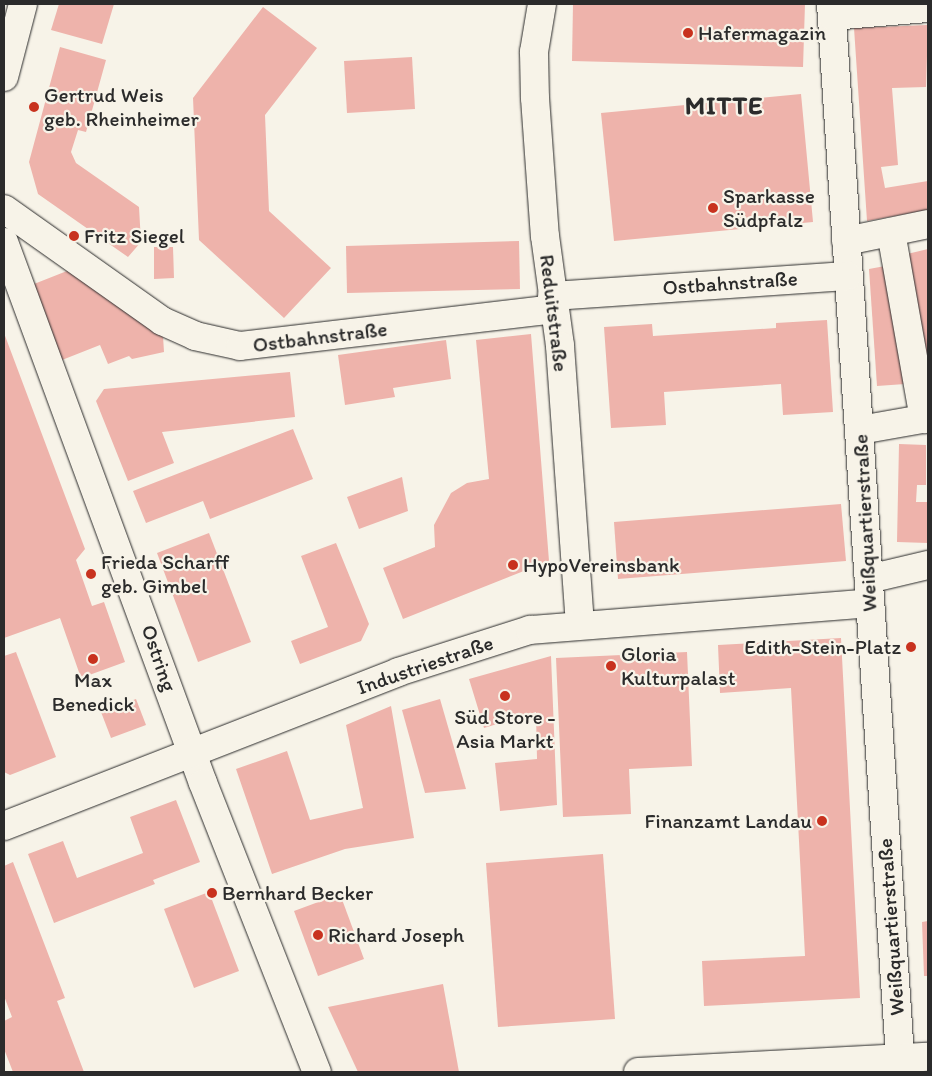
<!DOCTYPE html>
<meta charset="utf-8">
<style>
body{margin:0}
#map{position:relative;width:932px;height:1076px;overflow:hidden;background:#f7f3e8;font-family:Itim,sans-serif}
div>[style]{position:absolute}
.building>*{inset:0;background:#eeb3ab}
.roads{filter:drop-shadow(0 0 1px #2b2b2b) drop-shadow(0 0 1px #2b2b2b)}
.minor>*{height:28px;margin:-14px;padding:0 14px;transform-origin:14px;border-radius:14px;background:#f7f3e8}
.dots>*{width:14px;height:14px;translate:-50% -50%;box-sizing:border-box;border:2px solid #f7f3e8;border-radius:50%}
span{translate:-50% -50%;white-space:nowrap;text-align:center;line-height:1.15;-webkit-text-stroke:4.5px #f7f3e8;paint-order:stroke}
.poi-label{font-size:21px;color:#2b2b2b}
.left{translate:0 -50%;text-align:left}
.right{translate:-100% -50%;text-align:right}
.street-label{font-size:21px;color:#2b2b2b}
.district-label{font-size:26px;color:#2b2b2b;font-weight:700;letter-spacing:1px}
.frame{position:absolute;inset:0;border:5px solid #2b2b2b;pointer-events:none}
</style>
<div id="map">
<div class="building">
<i style="clip-path:polygon(59px 4px,114px 4px,102px 44px,51px 30px)"></i>
<i style="clip-path:polygon(573px 4px,805px 4px,803px 67px,572px 61px)"></i>
<i style="clip-path:polygon(263px 7px,317px 48px,265px 115px,269px 211px,331px 268px,284px 318px,199px 240px,193px 98px)"></i>
<i style="clip-path:polygon(928px 25px,926px 87px,892px 88px,898px 165px,881px 167px,885px 188px,928px 181px,928px 210px,867px 221px,854px 28px)"></i>
<i style="clip-path:polygon(60px 47px,106px 60px,86px 132px,78px 130px,71px 152px,76px 163px,139px 207px,141px 242px,128px 257px,38px 194px,29px 162px)"></i>
<i style="clip-path:polygon(412px 57px,415px 109px,347px 113px,344px 61px)"></i>
<i style="clip-path:polygon(801px 94px,813px 222px,614px 241px,601px 113px)"></i>
<i style="clip-path:polygon(519px 241px,520px 289px,347px 293px,346px 246px)"></i>
<i style="clip-path:polygon(154px 247px,173px 247px,174px 278px,154px 279px)"></i>
<i style="clip-path:polygon(928px 249px,928px 368px,903px 255px)"></i>
<i style="clip-path:polygon(885px 266px,905px 384px,877px 386px,869px 269px)"></i>
<i style="clip-path:polygon(72px 269px,163px 336px,164px 352px,132px 359px,129px 356px,108px 364px,100px 345px,62px 360px,34px 284px)"></i>
<i style="clip-path:polygon(827px 320px,833px 412px,783px 415px,781px 384px,664px 392px,666px 425px,611px 428px,604px 327px,652px 324px,653px 336px,776px 328px,776px 323px)"></i>
<i style="clip-path:polygon(4px 333px,85px 549px,76px 560px,92px 606px,104px 602px,125px 662px,81px 678px,60px 618px,4px 638px)"></i>
<i style="clip-path:polygon(531px 334px,549px 561px,403px 619px,383px 568px,435px 547px,434px 525px,451px 493px,467px 483px,489px 479px,476px 340px)"></i>
<i style="clip-path:polygon(446px 340px,451px 379px,393px 388px,395px 397px,345px 405px,338px 355px)"></i>
<i style="clip-path:polygon(290px 372px,295px 417px,162px 432px,174px 463px,128px 481px,96px 401px,104px 389px)"></i>
<i style="clip-path:polygon(293px 429px,313px 479px,210px 519px,203px 501px,146px 523px,133px 491px)"></i>
<i style="clip-path:polygon(899px 444px,926px 445px,926px 485px,917px 485px,916px 502px,928px 502px,928px 543px,897px 542px)"></i>
<i style="clip-path:polygon(402px 477px,408px 511px,359px 529px,347px 497px)"></i>
<i style="clip-path:polygon(841px 504px,846px 561px,618px 579px,614px 522px)"></i>
<i style="clip-path:polygon(209px 533px,251px 642px,198px 662px,157px 553px)"></i>
<i style="clip-path:polygon(336px 543px,369px 624px,361px 641px,300px 664px,291px 641px,328px 627px,301px 556px)"></i>
<i style="clip-path:polygon(841px 638px,860px 998px,704px 1006px,702px 961px,805px 956px,791px 688px,720px 693px,718px 645px)"></i>
<i style="clip-path:polygon(16px 652px,56px 757px,10px 775px,4px 772px,4px 656px)"></i>
<i style="clip-path:polygon(687px 652px,692px 766px,629px 769px,631px 814px,563px 817px,556px 658px)"></i>
<i style="clip-path:polygon(551px 656px,557px 805px,500px 811px,495px 763px,537px 759px,536px 712px,484px 728px,469px 679px)"></i>
<i style="clip-path:polygon(136px 699px,146px 725px,111px 738px,101px 712px)"></i>
<i style="clip-path:polygon(440px 699px,466px 789px,425px 793px,402px 710px)"></i>
<i style="clip-path:polygon(391px 706px,414px 838px,345px 849px,272px 874px,236px 769px,287px 751px,310px 820px,363px 808px,346px 725px)"></i>
<i style="clip-path:polygon(176px 800px,200px 862px,153px 880px,155px 884px,54px 923px,28px 854px,63px 841px,77px 878px,143px 853px,130px 817px)"></i>
<i style="clip-path:polygon(603px 854px,615px 1019px,498px 1027px,486px 863px)"></i>
<i style="clip-path:polygon(13px 862px,65px 998px,57px 1001px,84px 1072px,13px 1072px,4px 1049px,4px 1021px,12px 1017px,4px 996px,4px 866px)"></i>
<i style="clip-path:polygon(209px 892px,239px 971px,194px 988px,164px 909px)"></i>
<i style="clip-path:polygon(340px 894px,364px 959px,318px 976px,294px 911px)"></i>
<i style="clip-path:polygon(928px 921px,928px 976px,924px 976px,922px 922px)"></i>
<i style="clip-path:polygon(443px 984px,459px 1072px,358px 1072px,328px 1007px)"></i>
</div>
<div class="roads">
<div class="minor">
<i style="left:542px;top:4px;width:49px;rotate:99.5deg"></i>
<i style="left:534px;top:52px;width:46px;rotate:88.8deg"></i>
<i style="left:535px;top:98px;width:138px;rotate:85.9deg"></i>
<i style="left:545px;top:236px;width:111px;rotate:82.2deg"></i>
<i style="left:560px;top:346px;width:278px;rotate:85.9deg"></i>
<i style="left:831px;top:4px;width:1070px;rotate:86.25deg"></i>
<i style="left:832px;top:16px;width:96px;rotate:-4.8deg"></i>
<i style="left:4px;top:77px;width:75px;rotate:-75.4deg"></i>
<i style="left:4px;top:209px;width:194px;rotate:35.3deg"></i>
<i style="left:162px;top:321px;width:36px;rotate:24deg"></i>
<i style="left:195px;top:336px;width:46px;rotate:12.5deg"></i>
<i style="left:240px;top:346px;width:316px;rotate:-6.7deg"></i>
<i style="left:891px;top:232px;width:190px;rotate:80deg"></i>
<i style="left:846px;top:241px;width:84px;rotate:-11.7deg"></i>
<i style="left:4px;top:242px;width:576px;rotate:69.8deg"></i>
<i style="left:203px;top:783px;width:311px;rotate:68.5deg"></i>
<i style="left:552px;top:296px;width:296px;rotate:-3.9deg"></i>
<i style="left:860px;top:430px;width:69px;rotate:-10deg"></i>
<i style="left:869px;top:579px;width:61px;rotate:-13.3deg"></i>
<i style="left:4px;top:826px;width:423px;rotate:-21.3deg"></i>
<i style="left:398px;top:672px;width:139px;rotate:-17.7deg"></i>
<i style="left:530px;top:630px;width:341px;rotate:-4.5deg"></i>
<i style="left:638px;top:1072px;width:290px;rotate:-3deg"></i>
</div>
</div>
<div class="dots">
<i style="left:688px;top:33px;background:#c8321e"></i>
<i style="left:34px;top:107px;background:#c8321e"></i>
<i style="left:713px;top:208px;background:#c8321e"></i>
<i style="left:74px;top:236px;background:#c8321e"></i>
<i style="left:513px;top:565px;background:#c8321e"></i>
<i style="left:91px;top:574px;background:#c8321e"></i>
<i style="left:911px;top:647px;background:#c8321e"></i>
<i style="left:93px;top:659px;background:#c8321e"></i>
<i style="left:611px;top:666px;background:#c8321e"></i>
<i style="left:505px;top:696px;background:#c8321e"></i>
<i style="left:822px;top:821px;background:#c8321e"></i>
<i style="left:212px;top:893px;background:#c8321e"></i>
<i style="left:318px;top:935px;background:#c8321e"></i>
</div>
<div class="poi-label">
<span class="left" style="left:698px;top:33px">Hafermagazin</span>
<span class="left" style="left:44px;top:107px">Gertrud Weis<br>geb. Rheinheimer</span>
<span class="left" style="left:723px;top:208px">Sparkasse<br>Südpfalz</span>
<span class="left" style="left:84px;top:236px">Fritz Siegel</span>
<span class="left" style="left:101px;top:574px">Frieda Scharff<br>geb. Gimbel</span>
<span class="left" style="left:523px;top:565px">HypoVereinsbank</span>
<span class="right" style="left:901px;top:647px">Edith-Stein-Platz</span>
<span class="left" style="left:621px;top:666px">Gloria<br>Kulturpalast</span>
<span style="left:93px;top:692px">Max<br>Benedick</span>
<span style="left:505px;top:729px">Süd Store -<br>Asia Markt</span>
<span class="right" style="left:812px;top:821px">Finanzamt Landau</span>
<span class="left" style="left:222px;top:893px">Bernhard Becker</span>
<span class="left" style="left:328px;top:935px">Richard Joseph</span>
</div>
<div class="street-label">
<span style="left:730px;top:283px;rotate:-4deg">Ostbahnstraße</span>
<span style="left:554px;top:313px;rotate:83deg">Reduitstraße</span>
<span style="left:320px;top:337px;rotate:-7deg">Ostbahnstraße</span>
<span style="left:865px;top:523px;rotate:-93deg">Weißquartierstraße</span>
<span style="left:159px;top:658px;rotate:71deg">Ostring</span>
<span style="left:425px;top:665px;rotate:-19deg">Industriestraße</span>
<span style="left:891px;top:927px;rotate:-94deg">Weißquartierstraße</span>
</div>
<div class="district-label">
<span style="left:724px;top:106px">MITTE</span>
</div>
<div class="frame"></div>
</div>
